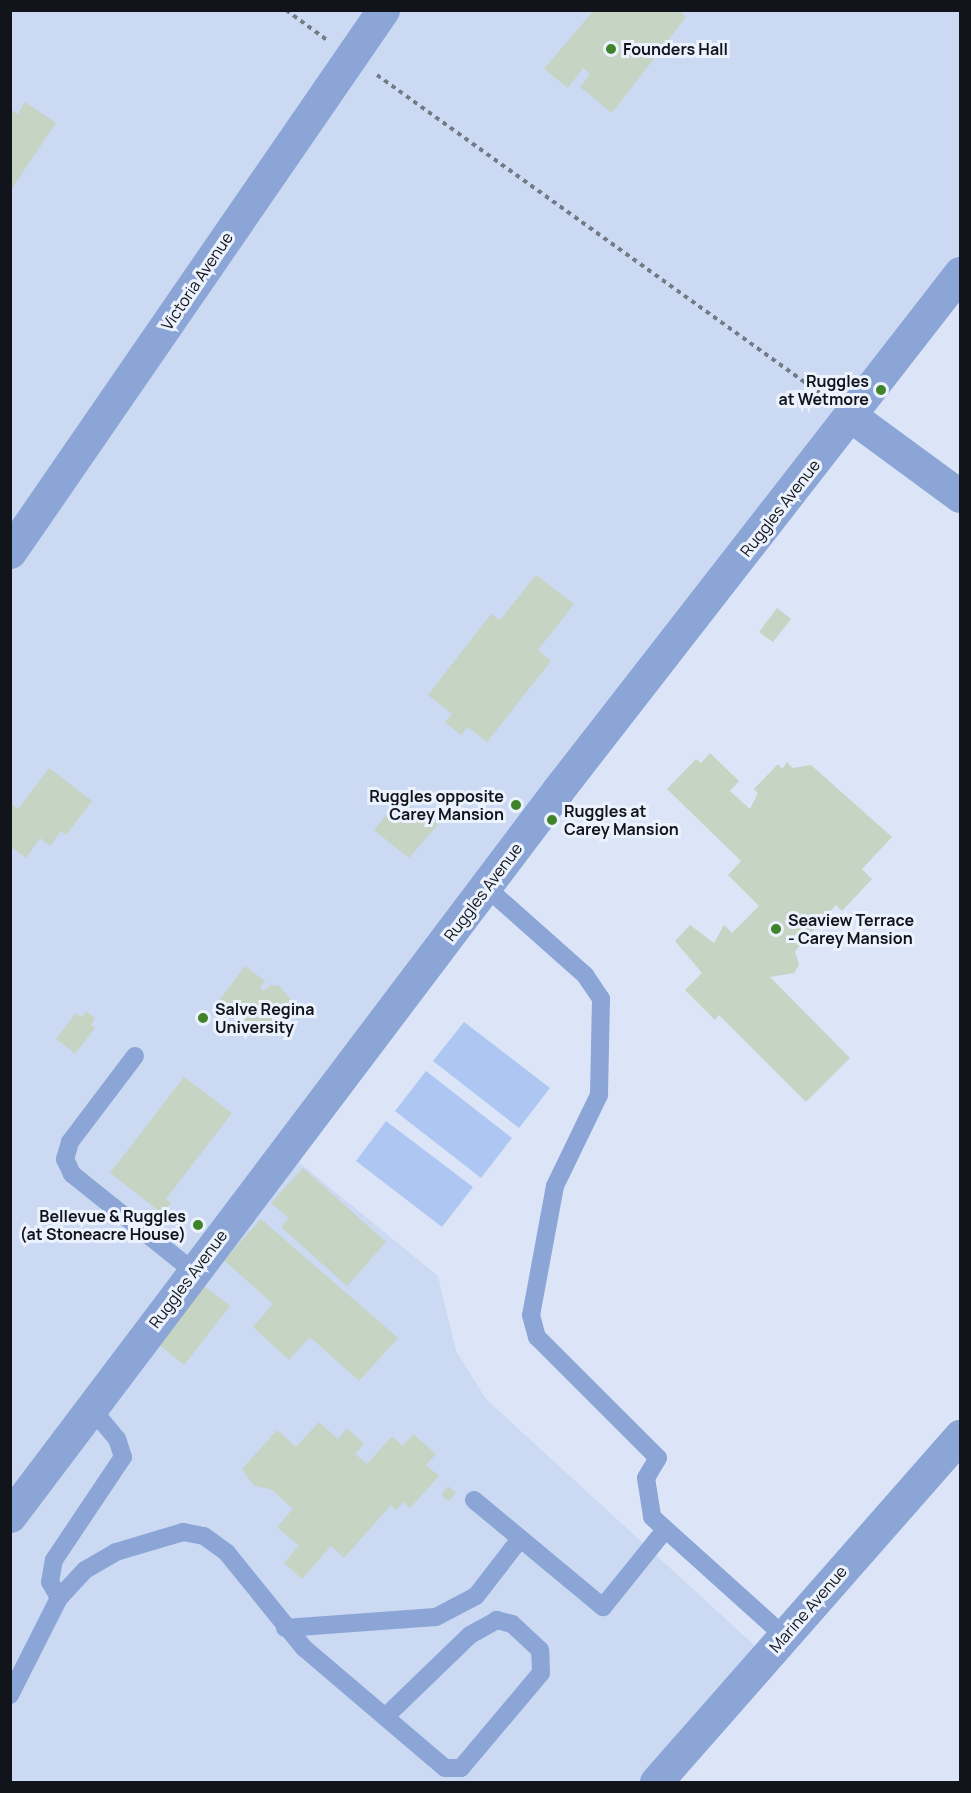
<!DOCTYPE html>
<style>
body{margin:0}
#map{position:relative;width:971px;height:1793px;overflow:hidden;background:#dbe5f7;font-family:Manrope,sans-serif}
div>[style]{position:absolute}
.built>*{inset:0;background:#cbd9f2}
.green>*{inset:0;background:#aec6f2}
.building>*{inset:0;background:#c6d4c3}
.path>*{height:4px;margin-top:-2px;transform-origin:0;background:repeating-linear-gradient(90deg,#747b87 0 4.5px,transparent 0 9px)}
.lane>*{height:18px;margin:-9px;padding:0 9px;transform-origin:9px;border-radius:9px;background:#8aa5d6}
.street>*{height:33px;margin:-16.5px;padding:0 16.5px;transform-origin:16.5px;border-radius:16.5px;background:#8aa5d6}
.dots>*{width:16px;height:16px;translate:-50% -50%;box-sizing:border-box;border:3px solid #ecf2fd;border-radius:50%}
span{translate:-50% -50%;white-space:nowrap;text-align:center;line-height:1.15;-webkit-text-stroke:6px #ecf2fd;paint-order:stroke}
.poi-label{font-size:16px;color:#11151b;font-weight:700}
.left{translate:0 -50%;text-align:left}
.right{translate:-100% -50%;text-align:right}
.street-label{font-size:16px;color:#11151b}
.frame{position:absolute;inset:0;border:12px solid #11151b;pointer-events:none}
</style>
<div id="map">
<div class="built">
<i style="clip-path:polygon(11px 11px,960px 11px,960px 273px,295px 1159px,438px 1276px,456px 1351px,486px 1399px,767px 1657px,656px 1782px,11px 1782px)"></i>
</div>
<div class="green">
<i style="clip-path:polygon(464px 1022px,550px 1088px,519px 1128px,433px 1061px)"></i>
<i style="clip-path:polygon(426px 1071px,512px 1138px,481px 1178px,395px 1111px)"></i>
<i style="clip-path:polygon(386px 1121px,473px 1187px,442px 1227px,356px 1161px)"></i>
</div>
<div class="building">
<i style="clip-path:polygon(594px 10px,678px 10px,686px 17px,612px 113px,580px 87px,590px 74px,583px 68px,568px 88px,544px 69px)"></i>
<i style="clip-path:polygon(25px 102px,56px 123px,10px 191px,10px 109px,18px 114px)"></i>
<i style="clip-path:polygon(536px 575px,574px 604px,538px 650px,551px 661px,487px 742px,468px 727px,461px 735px,445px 722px,452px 714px,428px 695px,491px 614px,500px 620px)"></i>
<i style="clip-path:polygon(777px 608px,791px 619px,773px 642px,759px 632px)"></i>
<i style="clip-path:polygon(710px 753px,739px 781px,730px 791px,750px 809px,758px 793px,754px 789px,778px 764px,782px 769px,787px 762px,793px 768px,811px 765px,892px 837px,862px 869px,872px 879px,842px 911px,836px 905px,795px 951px,799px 965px,794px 973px,770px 977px,850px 1058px,806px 1102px,719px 1015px,715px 1020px,685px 990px,702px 973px,675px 941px,690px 925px,714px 943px,724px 925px,732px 933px,759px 906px,728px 875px,741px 861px,667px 789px,696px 759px,701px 763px)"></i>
<i style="clip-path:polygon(49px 768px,92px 801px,66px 835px,61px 831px,50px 846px,40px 838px,26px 858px,10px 846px,10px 803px,18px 809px)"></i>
<i style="clip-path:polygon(399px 799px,438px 824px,409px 858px,374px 830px)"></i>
<i style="clip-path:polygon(245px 966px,265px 981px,260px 988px,264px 991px,270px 985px,279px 986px,292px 1001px,286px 1008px,294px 1014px,276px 1037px,269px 1031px,264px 1038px,219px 1001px)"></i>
<i style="clip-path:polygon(86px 1011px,95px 1018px,91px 1025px,95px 1028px,75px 1054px,56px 1039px,76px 1013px,81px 1017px)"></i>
<i style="clip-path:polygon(184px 1077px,232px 1113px,166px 1199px,171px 1203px,163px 1214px,110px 1173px)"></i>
<i style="clip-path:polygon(303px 1168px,386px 1242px,347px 1286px,281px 1227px,289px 1218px,271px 1203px)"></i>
<i style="clip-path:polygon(261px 1219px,398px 1338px,359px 1381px,310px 1337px,289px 1360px,253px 1327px,273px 1304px,224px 1260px)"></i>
<i style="clip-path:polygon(204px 1286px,230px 1306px,184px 1365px,159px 1345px)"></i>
<i style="clip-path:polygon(319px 1422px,338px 1439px,347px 1428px,364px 1444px,355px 1454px,367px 1464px,392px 1436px,403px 1446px,413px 1434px,436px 1454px,426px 1465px,439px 1476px,410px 1508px,403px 1502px,396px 1510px,391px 1505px,344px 1558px,331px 1546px,302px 1579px,284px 1563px,299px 1546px,277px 1527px,293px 1509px,271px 1489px,254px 1486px,242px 1469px,277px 1430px,296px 1447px)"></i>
<i style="clip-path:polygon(448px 1486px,456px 1493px,449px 1501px,441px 1495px)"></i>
</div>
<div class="path">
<i style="left:286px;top:10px;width:51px;rotate:36.2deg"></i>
<i style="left:377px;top:75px;width:550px;rotate:35.68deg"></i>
</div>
<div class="lane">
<i style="left:487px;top:888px;width:131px;rotate:41.6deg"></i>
<i style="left:585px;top:975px;width:29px;rotate:56deg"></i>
<i style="left:601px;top:999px;width:96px;rotate:91.2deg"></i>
<i style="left:599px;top:1095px;width:101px;rotate:115.8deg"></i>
<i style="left:555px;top:1186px;width:131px;rotate:100.5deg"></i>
<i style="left:531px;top:1315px;width:23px;rotate:75deg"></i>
<i style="left:537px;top:1337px;width:171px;rotate:45deg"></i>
<i style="left:658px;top:1458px;width:23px;rotate:121deg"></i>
<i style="left:646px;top:1478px;width:39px;rotate:81deg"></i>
<i style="left:652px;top:1517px;width:178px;rotate:42deg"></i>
<i style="left:135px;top:1056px;width:108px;rotate:127.1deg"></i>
<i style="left:70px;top:1142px;width:18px;rotate:106deg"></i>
<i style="left:65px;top:1159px;width:17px;rotate:65deg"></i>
<i style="left:72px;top:1174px;width:155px;rotate:38.7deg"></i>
<i style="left:474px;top:1500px;width:168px;rotate:39.7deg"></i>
<i style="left:603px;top:1607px;width:99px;rotate:-51.2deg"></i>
<i style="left:59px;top:1598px;width:18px;rotate:-119deg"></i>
<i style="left:50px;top:1582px;width:22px;rotate:-80deg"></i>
<i style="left:54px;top:1560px;width:124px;rotate:-56.2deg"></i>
<i style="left:123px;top:1457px;width:19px;rotate:-108deg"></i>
<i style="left:117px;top:1439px;width:38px;rotate:-130deg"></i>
<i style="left:285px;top:1628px;width:151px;rotate:-4.2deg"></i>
<i style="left:436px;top:1617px;width:45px;rotate:-27.7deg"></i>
<i style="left:476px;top:1596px;width:72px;rotate:-52.3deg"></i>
<i style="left:10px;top:1695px;width:109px;rotate:-63.2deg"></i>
<i style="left:59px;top:1598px;width:38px;rotate:-47deg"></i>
<i style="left:85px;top:1570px;width:36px;rotate:-30deg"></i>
<i style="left:116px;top:1552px;width:70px;rotate:-16.6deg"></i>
<i style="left:183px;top:1532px;width:21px;rotate:11deg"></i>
<i style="left:204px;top:1536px;width:29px;rotate:36deg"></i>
<i style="left:227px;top:1553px;width:122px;rotate:51deg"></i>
<i style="left:304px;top:1648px;width:185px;rotate:40.4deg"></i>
<i style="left:445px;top:1768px;width:16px"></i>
<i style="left:461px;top:1768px;width:124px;rotate:-49.9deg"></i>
<i style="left:541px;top:1673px;width:23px;rotate:-92deg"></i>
<i style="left:540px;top:1650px;width:38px;rotate:-137deg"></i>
<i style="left:512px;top:1624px;width:16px;rotate:-165deg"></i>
<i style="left:497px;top:1620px;width:31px;rotate:151deg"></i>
<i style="left:470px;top:1635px;width:118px;rotate:136deg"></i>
</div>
<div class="street">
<i style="left:851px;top:416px;width:135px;rotate:36.3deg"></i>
<i style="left:10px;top:552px;width:658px;rotate:-55.46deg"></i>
<i style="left:10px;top:1516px;width:910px;rotate:-52.95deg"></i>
<i style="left:558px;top:790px;width:655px;rotate:-52.13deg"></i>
<i style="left:656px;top:1782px;width:461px;rotate:-48.7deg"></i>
</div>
<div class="dots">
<i style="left:611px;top:49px;background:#3f8429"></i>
<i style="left:881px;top:390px;background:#3f8429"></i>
<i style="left:516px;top:805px;background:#3f8429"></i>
<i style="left:552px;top:820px;background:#3f8429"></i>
<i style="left:776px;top:929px;background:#3f8429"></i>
<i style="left:203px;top:1018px;background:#3f8429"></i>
<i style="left:198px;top:1225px;background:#3f8429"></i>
</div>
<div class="poi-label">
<span class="left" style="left:623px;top:49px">Founders Hall</span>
<span class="right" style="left:869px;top:390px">Ruggles<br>at Wetmore</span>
<span class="right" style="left:504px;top:805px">Ruggles opposite<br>Carey Mansion</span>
<span class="left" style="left:564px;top:820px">Ruggles at<br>Carey Mansion</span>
<span class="left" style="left:788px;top:929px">Seaview Terrace<br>- Carey Mansion</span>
<span class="left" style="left:215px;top:1018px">Salve Regina<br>University</span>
<span class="right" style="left:186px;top:1225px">Bellevue &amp; Ruggles<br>(at Stoneacre House)</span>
</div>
<div class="street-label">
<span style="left:197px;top:281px;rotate:-56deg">Victoria Avenue</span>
<span style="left:780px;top:508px;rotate:-52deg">Ruggles Avenue</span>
<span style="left:483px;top:892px;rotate:-53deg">Ruggles Avenue</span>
<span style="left:188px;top:1279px;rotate:-53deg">Ruggles Avenue</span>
<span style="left:808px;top:1609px;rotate:-49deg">Marine Avenue</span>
</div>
<div class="frame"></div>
</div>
